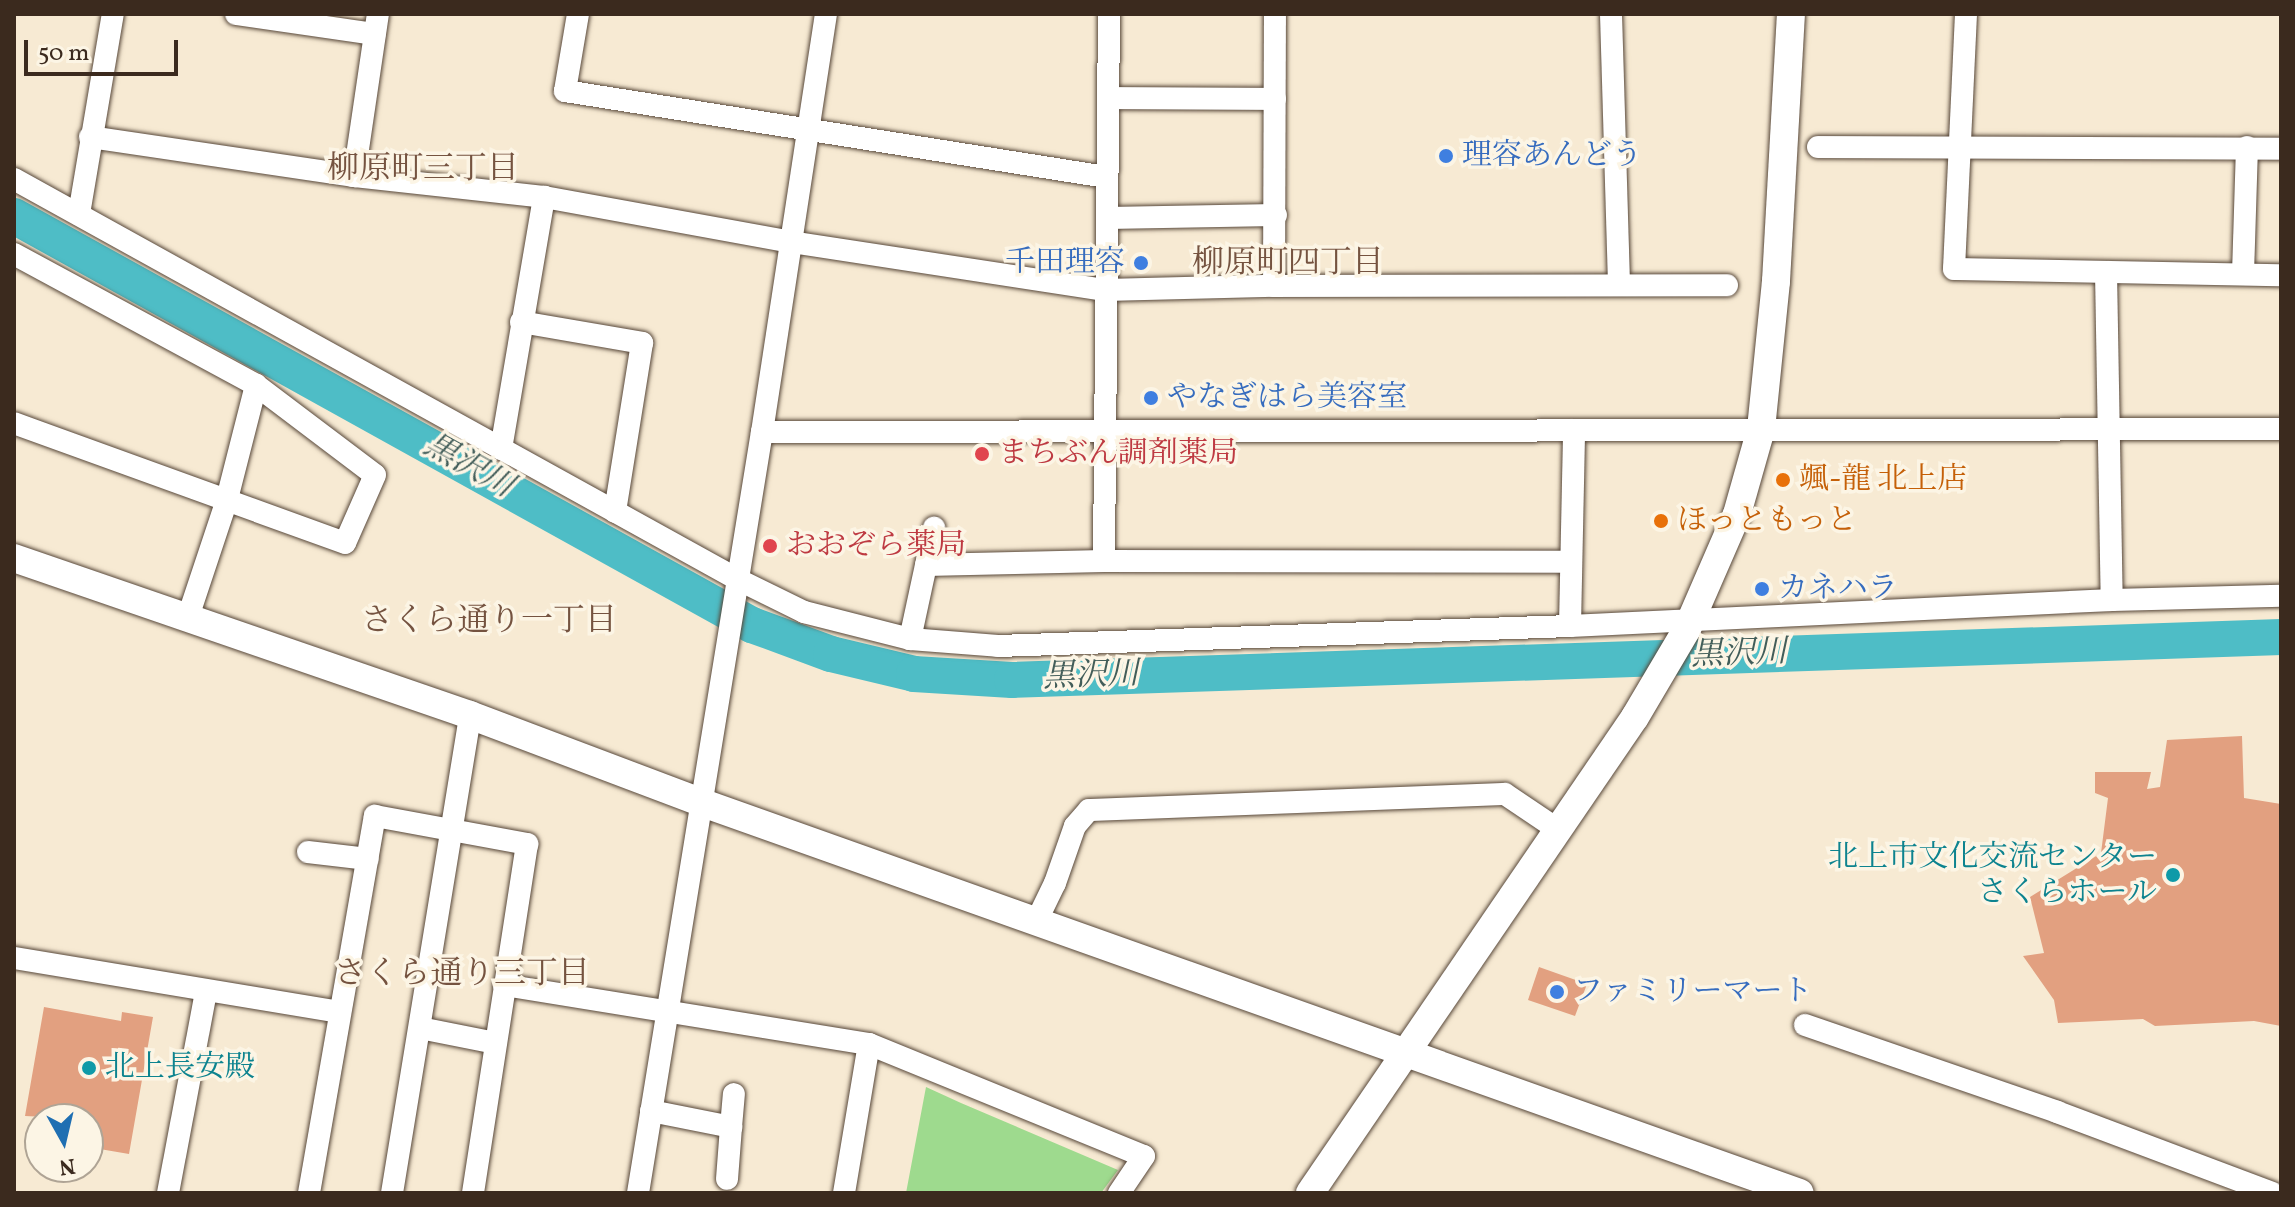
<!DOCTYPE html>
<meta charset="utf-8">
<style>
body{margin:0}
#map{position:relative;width:2295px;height:1207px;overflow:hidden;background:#f7ead3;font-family:Vollkorn,"Noto Serif JP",serif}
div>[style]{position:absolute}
.green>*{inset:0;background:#9eda8e}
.river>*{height:36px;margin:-18px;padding:0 18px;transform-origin:18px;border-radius:18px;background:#4ebdc6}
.building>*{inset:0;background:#e2a080}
.roads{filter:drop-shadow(0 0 2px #574739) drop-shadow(0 0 2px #574739)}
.minor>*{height:22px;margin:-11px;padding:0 11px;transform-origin:11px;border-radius:11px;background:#fff}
.tertiary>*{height:28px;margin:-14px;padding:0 14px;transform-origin:14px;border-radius:14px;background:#fff}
.dots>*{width:22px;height:22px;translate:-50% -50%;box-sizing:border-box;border:4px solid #fcf5e5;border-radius:50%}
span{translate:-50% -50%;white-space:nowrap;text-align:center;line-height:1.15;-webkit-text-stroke:7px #fcf5e5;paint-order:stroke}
.shop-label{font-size:30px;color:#366cbe}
.left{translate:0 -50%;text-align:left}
.right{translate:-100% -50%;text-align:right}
.health-label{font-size:30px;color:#be3a42}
.food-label{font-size:30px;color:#c56008}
.culture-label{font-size:30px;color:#0d838f}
.neighbourhood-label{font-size:32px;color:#755340}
.water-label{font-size:32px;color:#425d59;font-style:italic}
.frame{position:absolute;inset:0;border:16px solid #3b2a1e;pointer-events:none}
.north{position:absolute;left:24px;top:1103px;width:80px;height:80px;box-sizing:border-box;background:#fcf5e5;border:2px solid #afa495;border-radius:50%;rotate:172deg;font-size:22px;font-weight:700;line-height:32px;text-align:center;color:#3b2a1e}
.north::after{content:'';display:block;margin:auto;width:28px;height:36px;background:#1f6fb2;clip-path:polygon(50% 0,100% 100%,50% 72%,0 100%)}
.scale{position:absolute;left:24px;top:40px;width:154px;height:36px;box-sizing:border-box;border:4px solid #3b2a1e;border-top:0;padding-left:10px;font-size:24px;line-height:28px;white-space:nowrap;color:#3b2a1e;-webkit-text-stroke:6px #fcf5e5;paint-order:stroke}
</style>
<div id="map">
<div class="green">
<i style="clip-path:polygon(926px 1087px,961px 1103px,1118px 1170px,1101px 1193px,906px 1193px)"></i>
</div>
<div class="river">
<i style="left:14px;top:216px;width:844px;rotate:29deg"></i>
<i style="left:752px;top:625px;width:84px;rotate:20.2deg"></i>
<i style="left:831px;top:654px;width:85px;rotate:13.5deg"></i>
<i style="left:914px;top:674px;width:98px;rotate:3.5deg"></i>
<i style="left:1012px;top:680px;width:1270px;rotate:-1.94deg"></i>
</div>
<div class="building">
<i style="clip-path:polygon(2242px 736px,2244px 798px,2281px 804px,2281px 1026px,2254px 1021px,2155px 1026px,2143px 1019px,2058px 1023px,2054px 1000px,2023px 956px,2044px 953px,2030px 897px,2101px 853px,2108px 798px,2095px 793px,2095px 772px,2151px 772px,2147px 789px,2160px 787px,2167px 740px)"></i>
<i style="clip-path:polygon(1539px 967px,1587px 984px,1575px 1016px,1528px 1000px)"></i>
<i style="clip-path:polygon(44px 1007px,121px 1021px,122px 1012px,153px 1017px,129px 1154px,88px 1147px,88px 1119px,25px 1116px)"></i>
</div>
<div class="roads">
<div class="minor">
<i style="left:236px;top:14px;width:140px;rotate:8.2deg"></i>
<i style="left:578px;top:14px;width:78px;rotate:99.6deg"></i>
<i style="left:565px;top:91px;width:548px;rotate:9.03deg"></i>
<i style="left:1611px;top:14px;width:270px;rotate:88.3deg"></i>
<i style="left:1966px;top:14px;width:255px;rotate:92.7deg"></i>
<i style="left:1954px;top:269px;width:327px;rotate:1.1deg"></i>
<i style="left:1110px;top:98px;width:165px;rotate:0.3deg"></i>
<i style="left:90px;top:137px;width:267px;rotate:8.4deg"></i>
<i style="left:354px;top:176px;width:191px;rotate:6.3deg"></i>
<i style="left:544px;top:197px;width:251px;rotate:10.3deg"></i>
<i style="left:791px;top:242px;width:318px;rotate:8.7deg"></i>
<i style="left:1105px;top:290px;width:169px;rotate:-1.4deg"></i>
<i style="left:1274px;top:286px;width:453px;rotate:-0.1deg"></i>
<i style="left:1818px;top:147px;width:463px;rotate:0.2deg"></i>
<i style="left:354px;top:176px;width:164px;rotate:-81.6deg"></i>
<i style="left:14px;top:179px;width:826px;rotate:28.95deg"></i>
<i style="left:737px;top:579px;width:75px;rotate:26.2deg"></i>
<i style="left:804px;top:612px;width:109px;rotate:14.3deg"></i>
<i style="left:910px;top:639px;width:88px;rotate:4.5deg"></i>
<i style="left:998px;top:646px;width:572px;rotate:-2deg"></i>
<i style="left:1570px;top:626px;width:543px;rotate:-2.75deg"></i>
<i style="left:2112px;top:600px;width:169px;rotate:-1.4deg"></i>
<i style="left:79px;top:214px;width:203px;rotate:-80.4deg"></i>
<i style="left:1107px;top:218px;width:169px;rotate:-1deg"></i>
<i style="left:14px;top:254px;width:275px;rotate:28.4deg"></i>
<i style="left:256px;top:385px;width:149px;rotate:37.1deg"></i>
<i style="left:375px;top:475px;width:74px;rotate:113.8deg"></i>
<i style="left:345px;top:543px;width:352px;rotate:-160.1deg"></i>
<i style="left:2106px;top:272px;width:328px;rotate:89deg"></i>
<i style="left:2243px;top:274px;width:127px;rotate:-88.2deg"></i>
<i style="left:1274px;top:286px;width:272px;rotate:-89.8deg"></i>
<i style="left:521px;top:322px;width:123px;rotate:9.8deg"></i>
<i style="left:642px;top:343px;width:171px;rotate:99.1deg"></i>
<i style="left:762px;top:432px;width:1519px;rotate:-0.11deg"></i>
<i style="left:501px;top:449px;width:256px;rotate:-80.3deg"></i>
<i style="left:1104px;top:561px;width:547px;rotate:-89.48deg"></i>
<i style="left:926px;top:565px;width:178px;rotate:-1.3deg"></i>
<i style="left:1104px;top:561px;width:467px;rotate:0.1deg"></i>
<i style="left:188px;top:617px;width:120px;rotate:-71.6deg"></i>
<i style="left:226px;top:503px;width:122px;rotate:-75.7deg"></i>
<i style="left:1570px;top:626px;width:196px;rotate:-88.8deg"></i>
<i style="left:910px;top:639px;width:114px;rotate:-77.8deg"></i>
<i style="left:308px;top:852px;width:60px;rotate:6.7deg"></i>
<i style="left:1037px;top:920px;width:41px;rotate:-64.1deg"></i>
<i style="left:1055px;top:883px;width:60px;rotate:-70.7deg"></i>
<i style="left:1075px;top:826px;width:21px;rotate:-49deg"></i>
<i style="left:1089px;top:810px;width:416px;rotate:-2.2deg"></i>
<i style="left:1505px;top:794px;width:63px;rotate:33.9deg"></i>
<i style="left:14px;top:958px;width:329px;rotate:9.4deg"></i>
<i style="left:504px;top:985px;width:370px;rotate:9.2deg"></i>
<i style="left:869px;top:1044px;width:297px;rotate:22.2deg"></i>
<i style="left:1144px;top:1156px;width:45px;rotate:124deg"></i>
<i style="left:1805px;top:1025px;width:267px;rotate:19deg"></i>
<i style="left:2057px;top:1112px;width:230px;rotate:20.6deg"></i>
<i style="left:420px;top:1028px;width:77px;rotate:11.2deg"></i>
<i style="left:651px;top:1111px;width:82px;rotate:11.3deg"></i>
<i style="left:731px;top:1127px;width:52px;rotate:94.4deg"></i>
<i style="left:731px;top:1127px;width:33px;rotate:-85deg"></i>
<i style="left:168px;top:1193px;width:206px;rotate:-79.3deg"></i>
<i style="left:309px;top:1193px;width:383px;rotate:-80.1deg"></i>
<i style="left:375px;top:816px;width:155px;rotate:10.4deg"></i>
<i style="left:527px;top:844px;width:353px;rotate:98.8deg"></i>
<i style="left:392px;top:1193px;width:484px;rotate:-80.7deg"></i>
<i style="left:638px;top:1193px;width:771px;rotate:-80.75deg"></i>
<i style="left:762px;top:432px;width:423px;rotate:-81.3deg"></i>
<i style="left:844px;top:1193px;width:151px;rotate:-80.5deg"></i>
</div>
<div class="tertiary">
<i style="left:14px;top:558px;width:482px;rotate:19deg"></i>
<i style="left:470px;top:715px;width:246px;rotate:20.7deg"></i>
<i style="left:700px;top:802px;width:1167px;rotate:19.57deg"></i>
<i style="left:1310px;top:1193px;width:576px;rotate:-55.68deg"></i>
<i style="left:1635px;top:717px;width:102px;rotate:-59.4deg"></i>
<i style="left:1687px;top:629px;width:125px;rotate:-66.5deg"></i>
<i style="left:1737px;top:514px;width:88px;rotate:-74.2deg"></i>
<i style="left:1761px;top:429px;width:149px;rotate:-84.2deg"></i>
<i style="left:1776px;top:281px;width:267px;rotate:-86.8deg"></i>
</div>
</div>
<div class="dots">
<i style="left:1446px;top:156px;background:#3f7fe0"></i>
<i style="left:1141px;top:263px;background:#3f7fe0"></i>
<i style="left:1151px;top:398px;background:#3f7fe0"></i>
<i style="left:982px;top:454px;background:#e0444e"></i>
<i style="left:1783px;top:480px;background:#e8710a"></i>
<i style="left:1661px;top:521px;background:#e8710a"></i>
<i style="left:770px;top:546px;background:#e0444e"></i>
<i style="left:1762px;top:589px;background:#3f7fe0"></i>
<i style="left:2173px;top:875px;background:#0f9aa8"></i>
<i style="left:1557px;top:992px;background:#3f7fe0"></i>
<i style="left:89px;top:1068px;background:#0f9aa8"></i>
</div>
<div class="shop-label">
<span class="left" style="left:1462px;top:156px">理容あんどう</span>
<span class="right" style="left:1125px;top:263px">千田理容</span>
<span class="left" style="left:1167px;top:398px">やなぎはら美容室</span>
<span class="left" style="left:1778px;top:589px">カネハラ</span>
<span class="left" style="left:1573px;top:992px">ファミリーマート</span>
</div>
<div class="health-label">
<span class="left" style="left:998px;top:454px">まちぶん調剤薬局</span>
<span class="left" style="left:786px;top:546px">おおぞら薬局</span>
</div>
<div class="food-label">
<span class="left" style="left:1799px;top:480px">颯-龍 北上店</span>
<span class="left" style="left:1677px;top:521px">ほっともっと</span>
</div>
<div class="culture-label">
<span class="right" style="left:2157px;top:875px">北上市文化交流センター<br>さくらホール</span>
<span class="left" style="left:105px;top:1068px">北上長安殿</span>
</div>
<div class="neighbourhood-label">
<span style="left:423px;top:170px">柳原町三丁目</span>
<span style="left:1288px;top:264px">柳原町四丁目</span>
<span style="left:489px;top:622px">さくら通り一丁目</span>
<span style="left:462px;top:975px">さくら通り三丁目</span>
</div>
<div class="water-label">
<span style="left:468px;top:467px;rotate:29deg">黒沢川</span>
<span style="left:1739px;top:655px;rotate:-2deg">黒沢川</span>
<span style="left:1091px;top:677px;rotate:-2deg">黒沢川</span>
</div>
<div class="frame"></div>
<div class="north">N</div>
<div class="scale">50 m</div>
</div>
